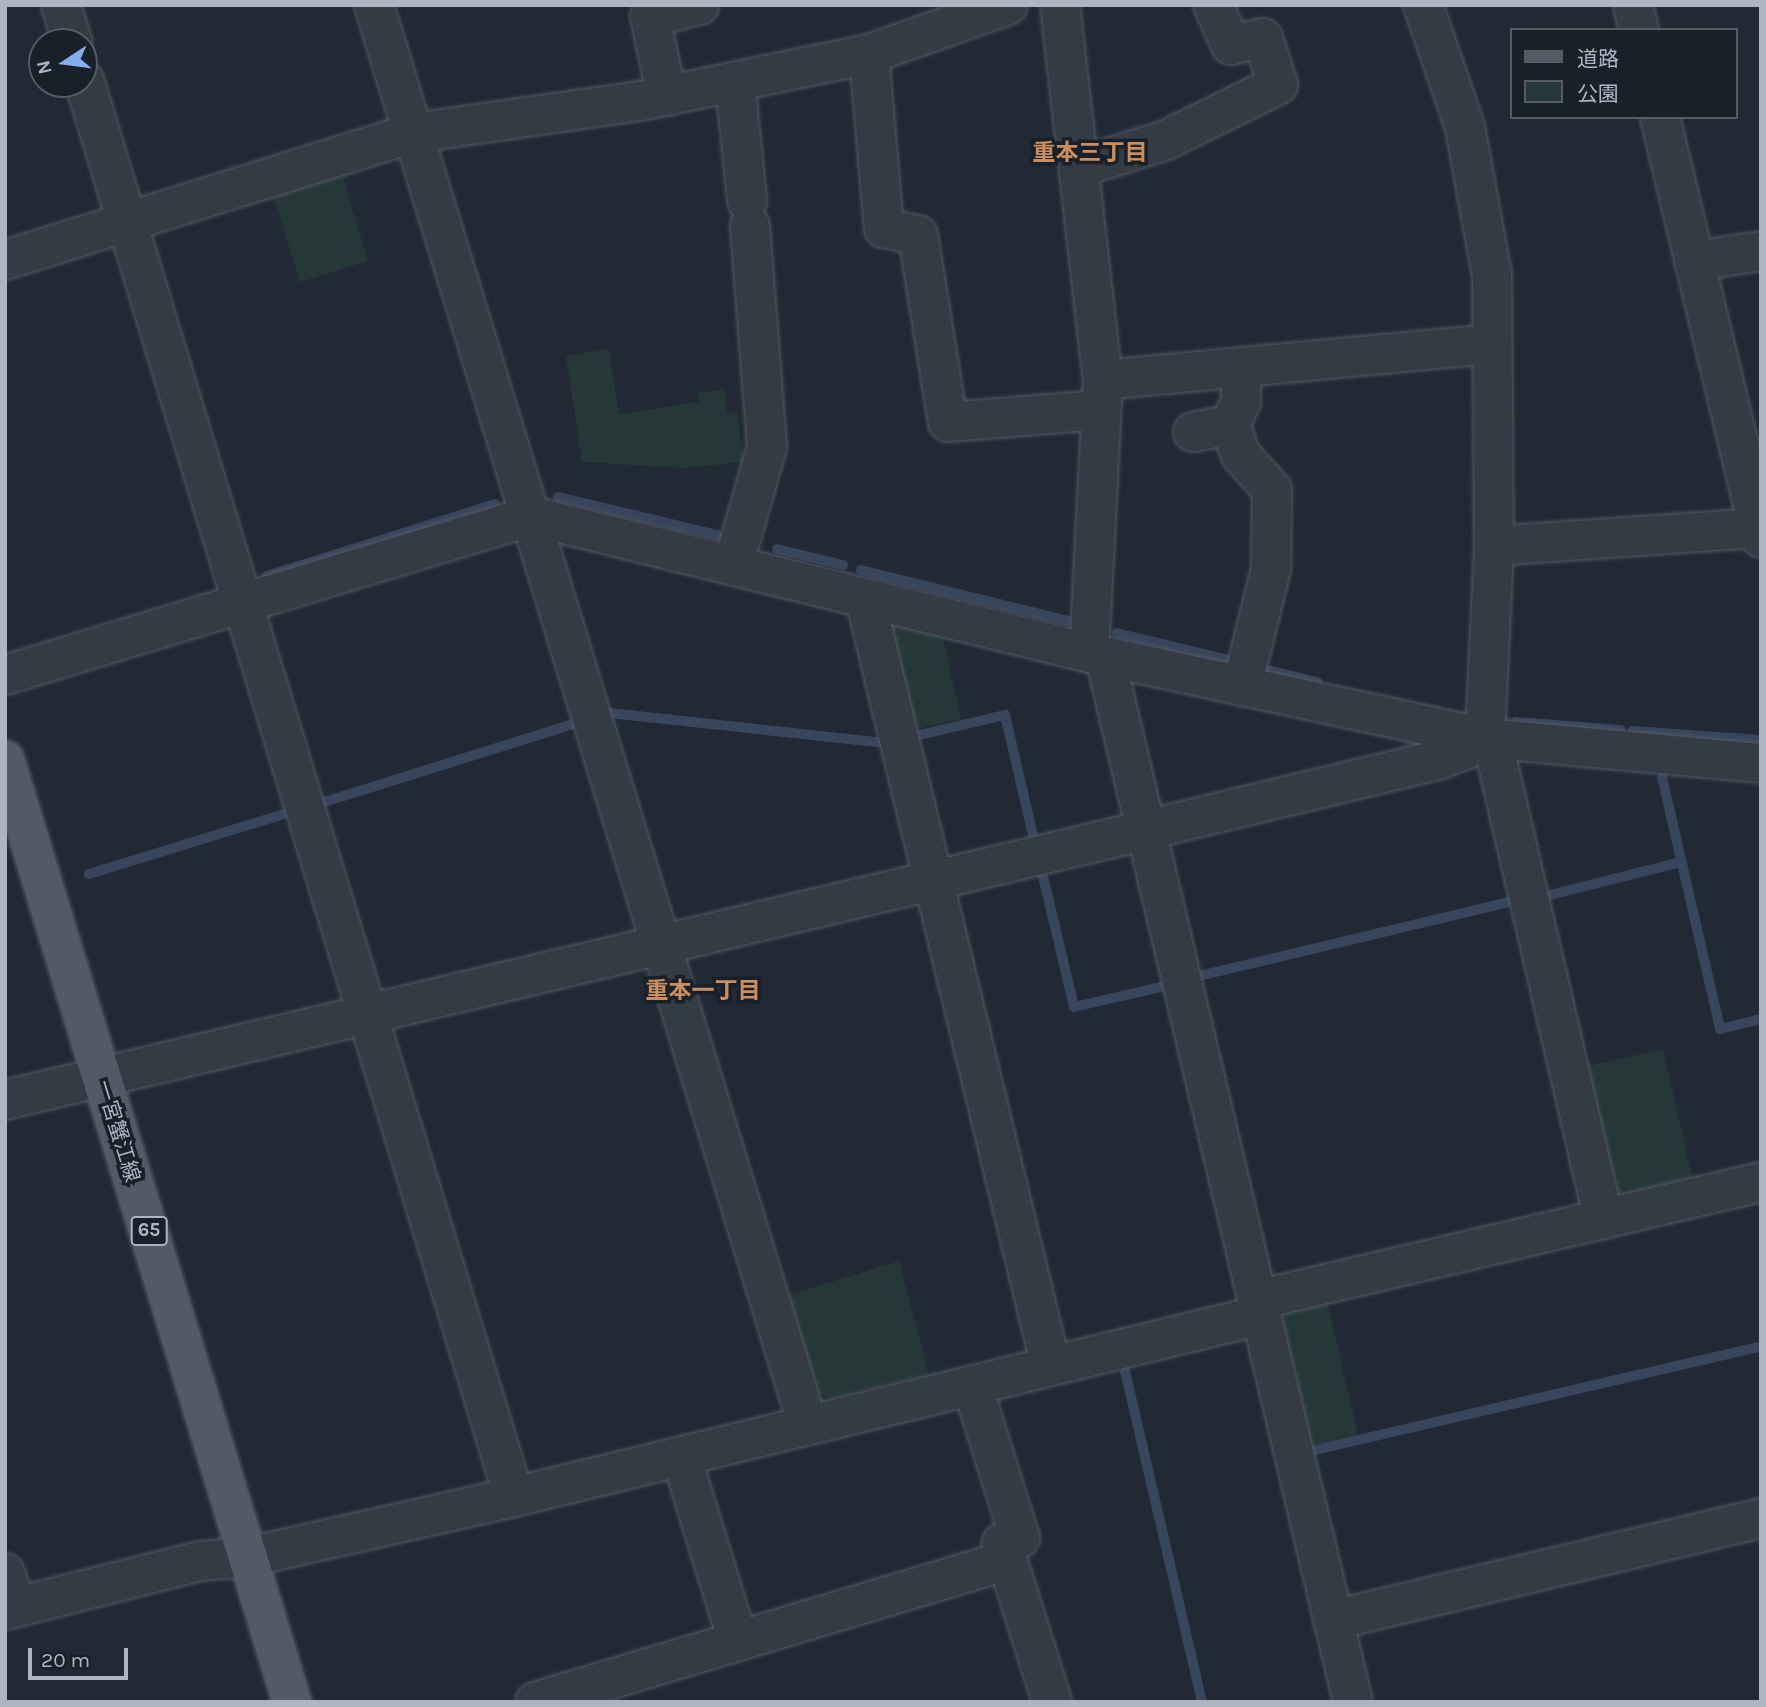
<!DOCTYPE html>
<meta charset="utf-8">
<style>
body{margin:0}
#map{position:relative;width:1766px;height:1707px;overflow:hidden;background:#202934;font-family:Karla,"Noto Sans JP",sans-serif}
div>[style]{position:absolute}
.green>*{inset:0;background:#253737}
.stream>*{height:10px;margin:-5px;padding:0 5px;transform-origin:5px;border-radius:5px;background:#37465c}
.roads{filter:drop-shadow(0 0 2px #515863) drop-shadow(0 0 2px #515863)}
.minor>*{height:38px;margin:-19px;padding:0 19px;transform-origin:19px;border-radius:19px;background:#343b45}
.major>*{height:38px;margin:-19px;padding:0 19px;transform-origin:19px;border-radius:19px;background:#515a65}
span{translate:-50% -50%;white-space:nowrap;text-align:center;line-height:1.15;-webkit-text-stroke:7px #192029;paint-order:stroke}
.shield-label span{padding:2px 5px;background:#192029;border:2px solid;border-radius:5px;-webkit-text-stroke-width:0}
.shield-label{font-size:19px;color:#aeb5c2;font-weight:700}
.street-label{font-size:21px;color:#aeb5c2}
.neighbourhood-label{font-size:23px;color:#ca8e60;font-weight:700}
.frame{position:absolute;inset:0;border:7px solid #aeb5c2;pointer-events:none}
.legend{position:absolute;left:1510px;top:28px;width:228px;height:91px;box-sizing:border-box;background:#192029;border:2px solid #555c66;margin:0;padding:9px 12px;list-style:none;font-size:21px;color:#aeb5c2}
.legend li{display:flex;align-items:center;gap:14px;height:35px}
.legend b{width:35px;border:2px solid #555c66}
.north{position:absolute;left:28px;top:28px;width:70px;height:70px;box-sizing:border-box;background:#192029;border:2px solid #555c66;border-radius:50%;rotate:257deg;font-size:19px;font-weight:700;line-height:28px;text-align:center;color:#aeb5c2}
.north::after{content:'';display:block;margin:auto;width:24px;height:32px;background:#85aeef;clip-path:polygon(50% 0,100% 100%,50% 72%,0 100%)}
.scale{position:absolute;left:28px;top:1648px;width:100px;height:32px;box-sizing:border-box;border:4px solid #aeb5c2;border-top:0;padding-left:9px;font-size:21px;line-height:24px;white-space:nowrap;color:#aeb5c2;-webkit-text-stroke:5px #192029;paint-order:stroke}
</style>
<div id="map">
<div class="green">
<i style="clip-path:polygon(340px 167px,368px 261px,300px 282px,271px 188px)"></i>
<i style="clip-path:polygon(609px 349px,619px 414px,699px 402px,698px 393px,724px 389px,727px 413px,737px 412px,744px 462px,685px 468px,582px 462px,566px 356px)"></i>
<i style="clip-path:polygon(893px 622px,942px 634px,961px 719px,908px 731px,884px 632px)"></i>
<i style="clip-path:polygon(1663px 1049px,1693px 1180px,1619px 1197px,1607px 1188px,1579px 1068px)"></i>
<i style="clip-path:polygon(899px 1261px,929px 1374px,828px 1398px,813px 1388px,785px 1296px)"></i>
<i style="clip-path:polygon(1327px 1301px,1358px 1435px,1308px 1447px,1279px 1327px,1288px 1310px)"></i>
</div>
<div class="stream">
<i style="left:558px;top:497px;width:164px;rotate:13.4deg"></i>
<i style="left:777px;top:549px;width:68px;rotate:13.6deg"></i>
<i style="left:861px;top:570px;width:213px;rotate:13.8deg"></i>
<i style="left:267px;top:576px;width:239px;rotate:-17.5deg"></i>
<i style="left:1117px;top:633px;width:118px;rotate:13.7deg"></i>
<i style="left:1259px;top:668px;width:60px;rotate:13.6deg"></i>
<i style="left:609px;top:713px;width:279px;rotate:6.2deg"></i>
<i style="left:1516px;top:722px;width:105px;rotate:4.4deg"></i>
<i style="left:1633px;top:731px;width:128px;rotate:4deg"></i>
<i style="left:911px;top:737px;width:97px;rotate:-13.2deg"></i>
<i style="left:1005px;top:715px;width:132px;rotate:76.9deg"></i>
<i style="left:1662px;top:777px;width:259px;rotate:77deg"></i>
<i style="left:1720px;top:1029px;width:42px;rotate:-13.7deg"></i>
<i style="left:318px;top:804px;width:268px;rotate:-17.4deg"></i>
<i style="left:1041px;top:868px;width:143px;rotate:76.6deg"></i>
<i style="left:1074px;top:1007px;width:93px;rotate:-13deg"></i>
<i style="left:89px;top:874px;width:214px;rotate:-17.1deg"></i>
<i style="left:1542px;top:897px;width:143px;rotate:-14.1deg"></i>
<i style="left:1199px;top:976px;width:327px;rotate:-13.4deg"></i>
<i style="left:1125px;top:1371px;width:340px;rotate:76.9deg"></i>
<i style="left:1311px;top:1451px;width:462px;rotate:-13.1deg"></i>
</div>
<div class="roads">
<div class="minor">
<i style="left:61px;top:5px;width:39px;rotate:73deg"></i>
<i style="left:374px;top:5px;width:1485px;rotate:73.01deg"></i>
<i style="left:1060px;top:5px;width:377px;rotate:83.5deg"></i>
<i style="left:1103px;top:380px;width:273px;rotate:92.9deg"></i>
<i style="left:1423px;top:5px;width:129px;rotate:71deg"></i>
<i style="left:1465px;top:127px;width:150px;rotate:79.7deg"></i>
<i style="left:1492px;top:275px;width:271px;rotate:89.6deg"></i>
<i style="left:1494px;top:546px;width:192px;rotate:92.7deg"></i>
<i style="left:1633px;top:5px;width:26px;rotate:77deg"></i>
<i style="left:869px;top:54px;width:175px;rotate:85.1deg"></i>
<i style="left:884px;top:228px;width:35px;rotate:12deg"></i>
<i style="left:918px;top:235px;width:189px;rotate:80.9deg"></i>
<i style="left:948px;top:422px;width:153px;rotate:-4.5deg"></i>
<i style="left:84px;top:80px;width:1481px;rotate:73.12deg"></i>
<i style="left:735px;top:82px;width:120px;rotate:84.2deg"></i>
<i style="left:667px;top:96px;width:81px;rotate:-102.1deg"></i>
<i style="left:650px;top:17px;width:51px;rotate:-13.5deg"></i>
<i style="left:1660px;top:117px;width:433px;rotate:76.5deg"></i>
<i style="left:1080px;top:167px;width:90px;rotate:-17.4deg"></i>
<i style="left:1166px;top:140px;width:125px;rotate:-26.2deg"></i>
<i style="left:1278px;top:85px;width:49px;rotate:-107.7deg"></i>
<i style="left:1263px;top:38px;width:33px;rotate:168deg"></i>
<i style="left:1231px;top:45px;width:44px;rotate:-114.2deg"></i>
<i style="left:5px;top:260px;width:428px;rotate:-17.3deg"></i>
<i style="left:414px;top:133px;width:228px;rotate:-8.1deg"></i>
<i style="left:640px;top:101px;width:234px;rotate:-11.6deg"></i>
<i style="left:869px;top:54px;width:147px;rotate:-19.4deg"></i>
<i style="left:1694px;top:261px;width:68px;rotate:-8.5deg"></i>
<i style="left:1241px;top:367px;width:35px;rotate:90deg"></i>
<i style="left:1241px;top:402px;width:25px;rotate:116deg"></i>
<i style="left:1230px;top:425px;width:32px;rotate:70deg"></i>
<i style="left:1241px;top:455px;width:47px;rotate:48.5deg"></i>
<i style="left:1272px;top:490px;width:79px;rotate:90.7deg"></i>
<i style="left:1271px;top:569px;width:121px;rotate:103.9deg"></i>
<i style="left:1103px;top:380px;width:391px;rotate:-5.3deg"></i>
<i style="left:1193px;top:432px;width:38px;rotate:-11deg"></i>
<i style="left:1494px;top:546px;width:268px;rotate:-3.9deg"></i>
<i style="left:733px;top:566px;width:124px;rotate:-74.1deg"></i>
<i style="left:767px;top:447px;width:222px;rotate:-94.4deg"></i>
<i style="left:865px;top:598px;width:790px;rotate:76.39deg"></i>
<i style="left:1105px;top:657px;width:1074px;rotate:76.65deg"></i>
<i style="left:5px;top:675px;width:550px;rotate:-16.82deg"></i>
<i style="left:531px;top:516px;width:575px;rotate:13.79deg"></i>
<i style="left:1089px;top:653px;width:405px;rotate:12.1deg"></i>
<i style="left:1485px;top:738px;width:277px;rotate:5.2deg"></i>
<i style="left:5px;top:1100px;width:1173px;rotate:-13.31deg"></i>
<i style="left:1146px;top:830px;width:303px;rotate:-13.5deg"></i>
<i style="left:1441px;top:759px;width:55px;rotate:-21.4deg"></i>
<i style="left:1492px;top:739px;width:493px;rotate:76.9deg"></i>
<i style="left:1257px;top:1300px;width:518px;rotate:-13.18deg"></i>
<i style="left:972px;top:1385px;width:160px;rotate:72.6deg"></i>
<i style="left:1020px;top:1538px;width:19px;rotate:164deg"></i>
<i style="left:1002px;top:1543px;width:167px;rotate:72.5deg"></i>
<i style="left:681px;top:1456px;width:194px;rotate:72.9deg"></i>
<i style="left:5px;top:1573px;width:36px;rotate:72deg"></i>
<i style="left:5px;top:1610px;width:201px;rotate:-14.1deg"></i>
<i style="left:200px;top:1561px;width:48px;rotate:-4.8deg"></i>
<i style="left:248px;top:1557px;width:273px;rotate:-12.7deg"></i>
<i style="left:514px;top:1497px;width:769px;rotate:-13.69deg"></i>
<i style="left:1333px;top:1620px;width:440px;rotate:-13.4deg"></i>
<i style="left:535px;top:1702px;width:493px;rotate:-16.7deg"></i>
</div>
<div class="major">
<i style="left:5px;top:760px;width:985px;rotate:73.06deg"></i>
</div>
</div>
<div class="shield-label">
<span style="left:149px;top:1231px">65</span>
</div>
<div class="street-label">
<span style="left:118px;top:1131px;rotate:73deg">一宮蟹江線</span>
</div>
<div class="neighbourhood-label">
<span style="left:1090px;top:153px">重本三丁目</span>
<span style="left:703px;top:991px">重本一丁目</span>
</div>
<div class="frame"></div>
<ul class="legend">
<li><b style="height:9px;background:#515a65"></b>道路</li>
<li><b style="height:19px;background:#253737"></b>公園</li>
</ul>
<div class="north">N</div>
<div class="scale">20 m</div>
</div>
